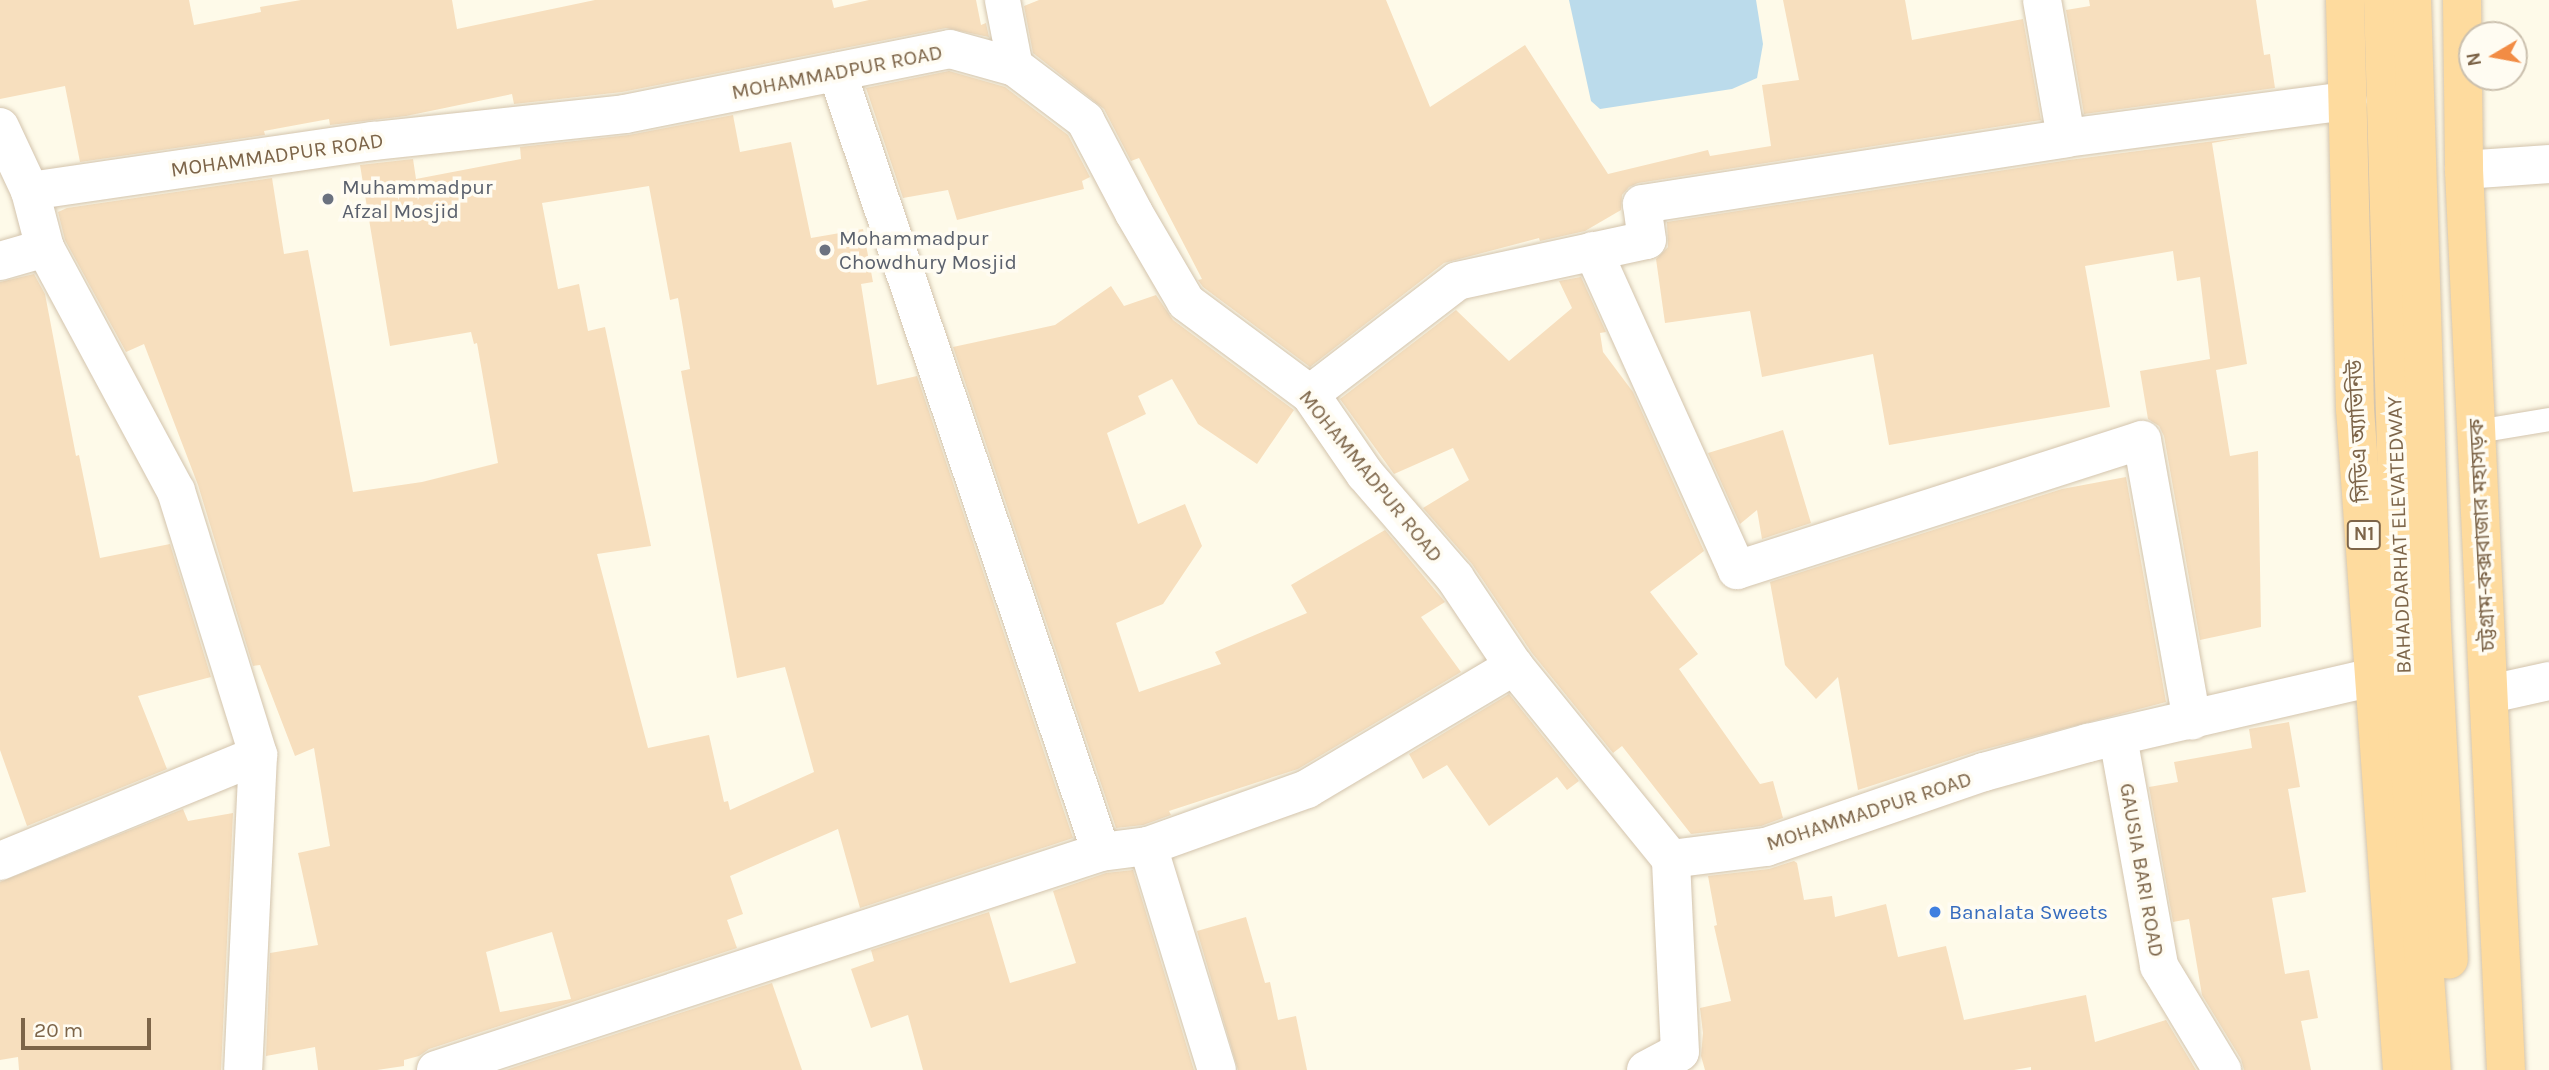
<!DOCTYPE html>
<meta charset="utf-8">
<style>
body{margin:0}
#map{position:relative;width:2549px;height:1070px;overflow:hidden;background:#fefae9;font-family:Karla,"Noto Sans Bengali",sans-serif}
div>[style]{position:absolute}
.water>*{inset:0;background:#bbdbeb}
.building>*{inset:0;background:#f7dfbe}
.roads{filter:drop-shadow(0 0 2px #d3c4ad) drop-shadow(0 0 2px #d3c4ad)}
.service>*{height:23px;margin:-11.5px;padding:0 11.5px;transform-origin:11.5px;border-radius:11.5px;background:#fff}
.pedestrian>*{height:35px;margin:-17.5px;padding:0 17.5px;transform-origin:17.5px;border-radius:17.5px;background:#fff}
.minor>*{height:38px;margin:-19px;padding:0 19px;transform-origin:19px;border-radius:19px;background:#fff}
.tertiary>*{height:38px;margin:-19px;padding:0 19px;transform-origin:19px;border-radius:19px;background:#fff}
.trunk>*{height:38px;margin:-19px;padding:0 19px;transform-origin:19px;border-radius:19px;background:#fedb9e}
.dots>*{width:19px;height:19px;translate:-50% -50%;box-sizing:border-box;border:4px solid #fffcf2;border-radius:50%}
span{translate:-50% -50%;white-space:nowrap;text-align:center;line-height:1.15;-webkit-text-stroke:7px #fffcf2;paint-order:stroke}
.shield-label span{padding:2px 5px;background:#fffcf2;border:2px solid;border-radius:5px;-webkit-text-stroke-width:0}
.shield-label{font-size:19px;color:#7d6549;font-weight:700}
.street-label{font-size:21px;color:#7d6549}
.worship-label{font-size:21px;color:#5b616d}
.left{translate:0 -50%;text-align:left}
.shop-label{font-size:21px;color:#366cbe}
.north{position:absolute;left:2458px;top:21px;width:70px;height:70px;box-sizing:border-box;background:#fffcf2;border:2px solid #cbc0ae;border-radius:50%;rotate:260deg;font-size:19px;font-weight:700;line-height:28px;text-align:center;color:#7d6549}
.north::after{content:'';display:block;margin:auto;width:24px;height:32px;background:#f28c44;clip-path:polygon(50% 0,100% 100%,50% 72%,0 100%)}
.scale{position:absolute;left:21px;top:1018px;width:130px;height:32px;box-sizing:border-box;border:4px solid #7d6549;border-top:0;padding-left:9px;font-size:21px;line-height:24px;white-space:nowrap;color:#7d6549;-webkit-text-stroke:5px #fffcf2;paint-order:stroke}
</style>
<div id="map">
<div class="water">
<i style="clip-path:polygon(1569px 0,1756px 0,1763px 44px,1757px 78px,1732px 89px,1600px 109px,1591px 101px)"></i>
</div>
<div class="building">
<i style="clip-path:polygon(0 0,189px 0,194px 25px,261px 12px,260px 7px,301px 0,452px 0,457px 29px,595px 0,832px 0,834px 8px,869px 0,976px 0,981px 25px,986px 23px,989px 37px,946px 28px,622px 92px,514px 104px,512px 94px,406px 116px,330px 125px,329px 119px,264px 131px,265px 135px,80px 162px,65px 86px,0 99px)"></i>
<i style="clip-path:polygon(1039px 0,1386px 0,1430px 107px,1525px 45px,1608px 174px,1708px 150px,1710px 156px,1771px 146px,1762px 85px,1799px 80px,1783px 0,1905px 0,1912px 40px,2023px 19px,2041px 120px,1638px 183px,1629px 187px,1622px 195px,1621px 210px,1585px 231px,1540px 241px,1539px 238px,1444px 263px,1310px 367px,1203px 287px,1198px 280px,1202px 279px,1139px 158px,1131px 161px,1104px 109px,1033px 53px,1024px 6px)"></i>
<i style="clip-path:polygon(2089px 0,2256px 0,2264px 55px,2270px 54px,2275px 88px,2084px 114px,2066px 10px,2090px 6px)"></i>
<i style="clip-path:polygon(949px 71px,1005px 87px,1068px 135px,1090px 177px,1082px 181px,1084px 189px,957px 220px,948px 190px,903px 198px,866px 88px)"></i>
<i style="clip-path:polygon(evenodd,733px 115px,740px 152px,791px 142px,811px 238px,863px 229px,873px 282px,861px 284px,877px 385px,917px 376px,1073px 838px,860px 908px,838px 829px,730px 876px,743px 914px,727px 920px,737px 948px,429px 1049px,419px 1056px,404px 1060px,404px 1066px,377px 1070px,318px 1070px,315px 1047px,266px 1056px,270px 953px,318px 945px,298px 853px,330px 846px,314px 748px,295px 756px,260px 665px,253px 666px,198px 485px,144px 344px,126px 352px,65px 240px,58px 212px,67px 208px,272px 178px,284px 254px,308px 250px,353px 492px,422px 482px,498px 463px,477px 343px,474px 344px,471px 332px,390px 346px,360px 165px,413px 159px,416px 179px,521px 159px,520px 147px,629px 135px,733px 115px,649px 186px,670px 300px,678px 298px,690px 369px,681px 371px,737px 678px,785px 667px,814px 772px,730px 810px,728px 801px,724px 802px,709px 735px,648px 748px,597px 554px,651px 546px,605px 327px,588px 331px,579px 284px,558px 289px,542px 203px,649px 186px,733px 115px,552px 932px,571px 999px,500px 1012px,486px 952px,552px 932px)"></i>
<i style="clip-path:polygon(2253px 136px,2212px 143px,2247px 364px,2216px 370px,2230px 456px,2258px 451px,2261px 627px,2200px 640px,2164px 436px,2159px 426px,2148px 419px,2140px 371px,2210px 359px,2200px 277px,2177px 281px,2173px 251px,2085px 266px,2110px 407px,1889px 445px,1873px 354px,1762px 377px,1750px 311px,1665px 323px,1656px 259px,1668px 247px,1667px 222px,2069px 160px)"></i>
<i style="clip-path:polygon(34px 274px,45px 294px,76px 456px,79px 455px,100px 558px,170px 544px,211px 677px,138px 696px,167px 769px,27px 826px,0 750px,0 282px)"></i>
<i style="clip-path:polygon(1581px 277px,1606px 332px,1600px 333px,1603px 352px,1633px 392px,1704px 551px,1650px 592px,1698px 654px,1679px 669px,1760px 784px,1773px 781px,1783px 818px,1761px 826px,1691px 834px,1622px 746px,1613px 753px,1532px 653px,1472px 564px,1423px 508px,1469px 480px,1453px 448px,1394px 474px,1340px 399px,1456px 310px,1509px 361px,1572px 308px,1559px 281px)"></i>
<i style="clip-path:polygon(1111px 286px,1124px 306px,1156px 295px,1173px 320px,1294px 410px,1257px 464px,1198px 424px,1172px 379px,1138px 396px,1146px 414px,1107px 433px,1138px 524px,1185px 504px,1202px 546px,1163px 604px,1116px 623px,1139px 692px,1221px 664px,1215px 652px,1307px 613px,1291px 585px,1385px 530px,1445px 602px,1421px 617px,1461px 672px,1298px 769px,1169px 811px,1171px 815px,1143px 825px,1116px 828px,953px 347px,1055px 325px)"></i>
<i style="clip-path:polygon(1783px 430px,1811px 523px,1762px 539px,1757px 510px,1740px 524px,1708px 453px)"></i>
<i style="clip-path:polygon(2126px 477px,2166px 702px,1978px 751px,1858px 790px,1838px 677px,1816px 699px,1785px 665px,1770px 582px,2062px 489px)"></i>
<i style="clip-path:polygon(1509px 694px,1579px 781px,1567px 790px,1557px 777px,1489px 826px,1447px 765px,1423px 779px,1409px 754px)"></i>
<i style="clip-path:polygon(2289px 722px,2300px 787px,2288px 789px,2306px 892px,2272px 898px,2285px 974px,2309px 970px,2318px 1018px,2301px 1021px,2311px 1070px,2244px 1070px,2241px 1059px,2202px 995px,2189px 919px,2173px 922px,2149px 787px,2178px 782px,2174px 762px,2252px 748px,2249px 729px)"></i>
<i style="clip-path:polygon(183px 809px,188px 821px,233px 813px,221px 1070px,19px 1070px,18px 1057px,0 1060px,0 882px)"></i>
<i style="clip-path:polygon(1794px 861px,1797px 863px,1804px 900px,1832px 896px,1835px 917px,1886px 904px,1898px 957px,1946px 946px,1964px 1020px,2086px 995px,2095px 1042px,2166px 1020px,2196px 1070px,2031px 1070px,2031px 1067px,2014px 1070px,1705px 1070px,1701px 1056px,1703px 1033px,1700px 1008px,1731px 1001px,1714px 926px,1717px 925px,1708px 876px,1769px 869px)"></i>
<i style="clip-path:polygon(1133px 870px,1194px 1070px,923px 1070px,908px 1015px,871px 1028px,851px 969px,874px 961px,871px 950px,989px 912px,1010px 983px,1076px 963px,1053px 891px,1106px 873px)"></i>
<i style="clip-path:polygon(1246px 917px,1265px 983px,1270px 982px,1278px 1020px,1296px 1016px,1307px 1070px,1238px 1070px,1197px 931px)"></i>
<i style="clip-path:polygon(772px 983px,802px 1070px,506px 1070px)"></i>
</div>
<div class="roads">
<div class="service">
<i style="left:2477px;top:431px;width:73px;rotate:-9.5deg"></i>
</div>
<div class="pedestrian">
<i style="left:1002px;top:0;width:68px;rotate:79deg"></i>
</div>
<div class="minor">
<i style="left:2042px;top:0;width:140px;rotate:80.1deg"></i>
<i style="left:837px;top:72px;width:823px;rotate:71.3deg"></i>
<i style="left:2464px;top:170px;width:85px;rotate:-4deg"></i>
<i style="left:30px;top:191px;width:347px;rotate:-8.3deg"></i>
<i style="left:373px;top:141px;width:253px;rotate:-6.1deg"></i>
<i style="left:625px;top:114px;width:331px;rotate:-11.3deg"></i>
<i style="left:950px;top:49px;width:67px;rotate:15.5deg"></i>
<i style="left:1015px;top:67px;width:88px;rotate:37.1deg"></i>
<i style="left:1085px;top:120px;width:105px;rotate:62.2deg"></i>
<i style="left:1134px;top:213px;width:103px;rotate:59.7deg"></i>
<i style="left:1186px;top:302px;width:154px;rotate:36.6deg"></i>
<i style="left:1310px;top:394px;width:97px;rotate:55.5deg"></i>
<i style="left:1365px;top:474px;width:138px;rotate:49.1deg"></i>
<i style="left:1455px;top:578px;width:106px;rotate:56.2deg"></i>
<i style="left:1514px;top:666px;width:249px;rotate:50.9deg"></i>
<i style="left:1671px;top:859px;width:96px;rotate:-7.2deg"></i>
<i style="left:1766px;top:847px;width:231px;rotate:-19deg"></i>
<i style="left:1984px;top:772px;width:108px;rotate:-15.6deg"></i>
<i style="left:2088px;top:743px;width:294px;rotate:-13deg"></i>
<i style="left:1593px;top:251px;width:350px;rotate:65.7deg"></i>
<i style="left:1737px;top:570px;width:425px;rotate:-17.8deg"></i>
<i style="left:2142px;top:440px;width:285px;rotate:79.9deg"></i>
<i style="left:0;top:261px;width:47px;rotate:-16.1deg"></i>
<i style="left:1310px;top:394px;width:185px;rotate:-37.5deg"></i>
<i style="left:1457px;top:281px;width:194px;rotate:-12.2deg"></i>
<i style="left:1647px;top:240px;width:36px;rotate:-98deg"></i>
<i style="left:1642px;top:204px;width:429px;rotate:-8.8deg"></i>
<i style="left:2066px;top:138px;width:284px;rotate:-7.5deg"></i>
<i style="left:2490px;top:694px;width:60px;rotate:-12.4deg"></i>
<i style="left:2118px;top:737px;width:233px;rotate:79.8deg"></i>
<i style="left:2159px;top:966px;width:122px;rotate:58.8deg"></i>
<i style="left:1148px;top:846px;width:234px;rotate:72.9deg"></i>
<i style="left:0;top:861px;width:279px;rotate:-22.3deg"></i>
<i style="left:436px;top:1070px;width:700px;rotate:-18.15deg"></i>
<i style="left:1101px;top:852px;width:47px;rotate:-7.3deg"></i>
<i style="left:1148px;top:846px;width:169px;rotate:-19.7deg"></i>
<i style="left:1307px;top:789px;width:241px;rotate:-30.7deg"></i>
<i style="left:1646px;top:1070px;width:38px;rotate:-28deg"></i>
<i style="left:1680px;top:1052px;width:193px;rotate:-92.7deg"></i>
</div>
<div class="tertiary">
<i style="left:0;top:127px;width:71px;rotate:64.9deg"></i>
<i style="left:30px;top:191px;width:59px;rotate:75.3deg"></i>
<i style="left:45px;top:248px;width:276px;rotate:61.7deg"></i>
<i style="left:176px;top:491px;width:276px;rotate:72.7deg"></i>
<i style="left:258px;top:755px;width:315px;rotate:92.7deg"></i>
</div>
<div class="trunk">
<i style="left:2345px;top:0;width:409px;rotate:88.6deg"></i>
<i style="left:2355px;top:409px;width:663px;rotate:85.93deg"></i>
<i style="left:2383px;top:0;width:655px;rotate:88.34deg"></i>
<i style="left:2402px;top:655px;width:416px;rotate:85.9deg"></i>
<i style="left:2412px;top:0;width:628px;rotate:88.18deg"></i>
<i style="left:2432px;top:628px;width:332px;rotate:87.1deg"></i>
<i style="left:2462px;top:0;width:170px;rotate:89.3deg"></i>
<i style="left:2464px;top:170px;width:901px;rotate:87.33deg"></i>
</div>
</div>
<div class="dots">
<i style="left:328px;top:199px;background:#6b7280"></i>
<i style="left:825px;top:250px;background:#6b7280"></i>
<i style="left:1935px;top:912px;background:#3f7fe0"></i>
</div>
<div class="shield-label">
<span style="left:2364px;top:535px">N1</span>
</div>
<div class="street-label">
<span style="left:837px;top:72px;rotate:-11deg">MOHAMMADPUR ROAD</span>
<span style="left:277px;top:155px;rotate:-8deg">MOHAMMADPUR ROAD</span>
<span style="left:2358px;top:431px;rotate:-93deg">সিডিএ অ্যাভিনিউ</span>
<span style="left:1371px;top:476px;rotate:51deg">MOHAMMADPUR ROAD</span>
<span style="left:2399px;top:535px;rotate:-92deg">BAHADDARHAT ELEVATEDWAY</span>
<span style="left:2482px;top:535px;rotate:-93deg">চট্টগ্রাম-কক্সবাজার মহাসড়ক</span>
<span style="left:1869px;top:811px;rotate:-18deg">MOHAMMADPUR ROAD</span>
<span style="left:2142px;top:870px;rotate:80deg">GAUSIA BARI ROAD</span>
</div>
<div class="worship-label">
<span class="left" style="left:342px;top:199px">Muhammadpur<br>Afzal Mosjid</span>
<span class="left" style="left:839px;top:250px">Mohammadpur<br>Chowdhury Mosjid</span>
</div>
<div class="shop-label">
<span class="left" style="left:1949px;top:912px">Banalata Sweets</span>
</div>
<div class="north">N</div>
<div class="scale">20 m</div>
</div>
